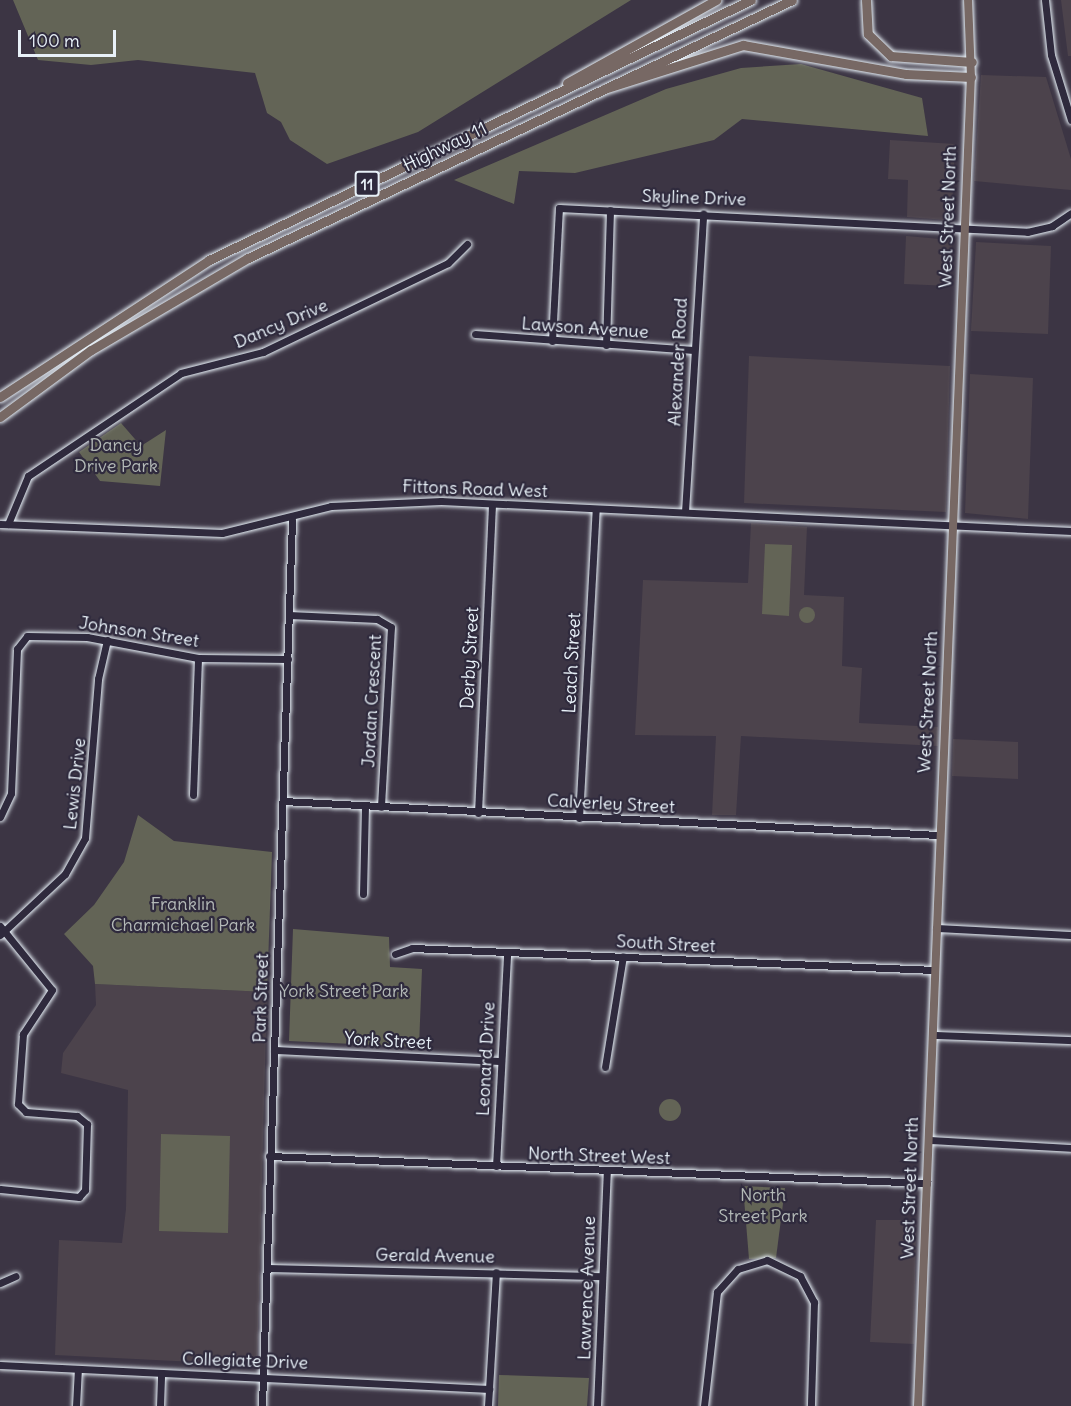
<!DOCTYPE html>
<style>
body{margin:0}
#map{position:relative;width:1071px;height:1406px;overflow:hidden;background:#3c3544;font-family:Delius,sans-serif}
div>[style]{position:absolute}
.built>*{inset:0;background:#4c434c}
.green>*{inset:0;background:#636456}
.round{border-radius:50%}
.roads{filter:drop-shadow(0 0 2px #e8f1f8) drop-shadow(0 0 2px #e8f1f8)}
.minor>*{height:7px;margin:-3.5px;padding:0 3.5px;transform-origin:3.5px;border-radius:3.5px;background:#2f2a3d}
.major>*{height:8px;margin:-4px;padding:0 4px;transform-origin:4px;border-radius:4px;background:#776864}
.highway>*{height:9px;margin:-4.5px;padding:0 4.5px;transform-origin:4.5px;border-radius:4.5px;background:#776864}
span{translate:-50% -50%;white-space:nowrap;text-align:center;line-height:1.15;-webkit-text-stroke:4.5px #2f2a3d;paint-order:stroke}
.shield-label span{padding:2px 4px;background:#2f2a3d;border:2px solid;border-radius:4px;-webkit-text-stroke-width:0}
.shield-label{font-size:16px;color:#e8f1f8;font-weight:700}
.street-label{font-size:18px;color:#e8f1f8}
.park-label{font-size:18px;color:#b3b9b7}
.scale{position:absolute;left:18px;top:30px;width:98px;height:27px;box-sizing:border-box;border:3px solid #e8f1f8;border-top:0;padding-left:8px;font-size:18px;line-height:21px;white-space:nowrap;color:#e8f1f8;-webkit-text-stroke:4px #2f2a3d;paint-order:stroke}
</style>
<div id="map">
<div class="built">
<i style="clip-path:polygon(1061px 0,1071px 0,1071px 56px,1068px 56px)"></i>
<i style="clip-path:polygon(981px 75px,1046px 77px,1071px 159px,1071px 190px,974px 181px)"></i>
<i style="clip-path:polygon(890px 140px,955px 144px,952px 211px,945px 220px,907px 217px,908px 180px,888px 179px)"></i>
<i style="clip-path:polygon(906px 236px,952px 240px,951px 286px,904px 284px)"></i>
<i style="clip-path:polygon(976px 242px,1051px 246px,1048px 334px,971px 331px)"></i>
<i style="clip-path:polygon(749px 356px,950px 366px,946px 512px,744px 503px)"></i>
<i style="clip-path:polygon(970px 374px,1033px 378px,1028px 519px,965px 513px)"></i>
<i style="clip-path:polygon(751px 523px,807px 527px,804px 595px,844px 597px,842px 666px,862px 668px,859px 723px,938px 727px,938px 746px,741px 736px,736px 815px,712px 815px,716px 736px,635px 735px,643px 580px,748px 583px)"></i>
<i style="clip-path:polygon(953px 739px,1018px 742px,1018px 779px,952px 776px)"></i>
<i style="clip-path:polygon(95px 984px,267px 992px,257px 1365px,55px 1355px,59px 1240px,122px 1243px,126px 1209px,128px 1090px,61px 1073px,63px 1053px,96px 1005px)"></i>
<i style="clip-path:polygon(876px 1220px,916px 1220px,914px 1344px,870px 1342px)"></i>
</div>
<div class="green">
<i style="clip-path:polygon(13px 0,631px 0,418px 132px,327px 164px,290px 140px,281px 122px,267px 113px,255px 73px,138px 60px,91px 65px,38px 60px)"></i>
<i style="clip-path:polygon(801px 64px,922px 98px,928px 136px,742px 119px,714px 140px,575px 173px,519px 171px,514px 204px,454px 180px,666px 89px,741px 68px)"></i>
<i style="clip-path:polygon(121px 423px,141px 446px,166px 430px,160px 486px,100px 481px,79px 452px)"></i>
<i style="clip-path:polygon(765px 544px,792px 545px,789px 616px,762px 614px)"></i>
<i class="round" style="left:799px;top:607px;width:16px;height:16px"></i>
<i style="clip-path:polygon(138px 815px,174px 841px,272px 852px,267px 992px,95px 984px,93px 966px,64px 934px,94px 905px,124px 862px)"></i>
<i style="clip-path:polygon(293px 929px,389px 937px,390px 967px,422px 969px,419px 1047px,289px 1041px)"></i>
<i class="round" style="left:659px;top:1099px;width:22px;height:22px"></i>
<i style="clip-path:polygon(161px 1134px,230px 1136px,228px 1233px,159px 1231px)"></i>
<i style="clip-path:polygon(743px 1186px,785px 1188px,776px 1258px,749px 1259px)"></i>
<i style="clip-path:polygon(499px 1375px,589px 1378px,587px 1406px,498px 1406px)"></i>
</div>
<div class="roads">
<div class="minor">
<i style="left:1045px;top:0;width:55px;rotate:83.8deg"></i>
<i style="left:1051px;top:55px;width:68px;rotate:72.9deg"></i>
<i style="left:475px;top:334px;width:219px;rotate:4.2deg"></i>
<i style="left:552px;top:341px;width:133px;rotate:-87deg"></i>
<i style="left:559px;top:208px;width:469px;rotate:2.9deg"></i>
<i style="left:1027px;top:232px;width:26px;rotate:-13deg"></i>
<i style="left:1052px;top:226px;width:23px;rotate:-34deg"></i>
<i style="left:606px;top:345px;width:135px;rotate:-88.3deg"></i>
<i style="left:685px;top:512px;width:299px;rotate:-86.5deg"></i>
<i style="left:0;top:524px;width:222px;rotate:2.3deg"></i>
<i style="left:222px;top:533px;width:112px;rotate:-13.9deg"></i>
<i style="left:331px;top:506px;width:110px;rotate:-2.6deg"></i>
<i style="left:441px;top:501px;width:631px;rotate:2.73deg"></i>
<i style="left:8px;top:524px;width:52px;rotate:-67.4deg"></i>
<i style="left:28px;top:476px;width:184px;rotate:-33.9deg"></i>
<i style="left:181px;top:373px;width:85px;rotate:-14.4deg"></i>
<i style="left:263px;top:352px;width:205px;rotate:-25.7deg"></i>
<i style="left:448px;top:263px;width:27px;rotate:-45deg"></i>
<i style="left:289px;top:615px;width:88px;rotate:2.6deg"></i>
<i style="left:377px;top:619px;width:16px;rotate:30deg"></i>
<i style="left:391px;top:627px;width:180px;rotate:93.2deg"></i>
<i style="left:193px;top:795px;width:137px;rotate:-87.9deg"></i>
<i style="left:283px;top:801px;width:657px;rotate:2.97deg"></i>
<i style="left:478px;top:813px;width:309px;rotate:-87.4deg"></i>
<i style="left:0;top:817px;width:26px;rotate:-65deg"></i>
<i style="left:11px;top:793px;width:144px;rotate:-87.6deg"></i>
<i style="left:17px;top:649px;width:16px;rotate:-52deg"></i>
<i style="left:27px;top:636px;width:60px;rotate:1deg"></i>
<i style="left:87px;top:637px;width:113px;rotate:10.7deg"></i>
<i style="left:198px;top:658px;width:90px;rotate:0.6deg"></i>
<i style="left:579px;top:818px;width:309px;rotate:-86.9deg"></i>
<i style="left:363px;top:894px;width:88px;rotate:-88.7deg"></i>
<i style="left:0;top:926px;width:82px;rotate:50.9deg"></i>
<i style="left:52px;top:990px;width:53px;rotate:123.4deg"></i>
<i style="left:23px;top:1034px;width:70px;rotate:94.1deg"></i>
<i style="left:18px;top:1104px;width:11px;rotate:45deg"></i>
<i style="left:26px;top:1112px;width:51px;rotate:4.5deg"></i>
<i style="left:77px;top:1116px;width:13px;rotate:39deg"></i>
<i style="left:87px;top:1124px;width:66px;rotate:91.7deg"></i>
<i style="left:85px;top:1190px;width:9px;rotate:131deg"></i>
<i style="left:79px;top:1197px;width:79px;rotate:-174.2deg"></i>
<i style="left:936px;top:928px;width:135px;rotate:3deg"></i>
<i style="left:0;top:935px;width:89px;rotate:-43.2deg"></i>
<i style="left:65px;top:874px;width:41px;rotate:-60.9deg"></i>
<i style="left:85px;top:838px;width:160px;rotate:-85.3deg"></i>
<i style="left:98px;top:679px;width:40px;rotate:-77deg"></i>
<i style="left:395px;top:954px;width:18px;rotate:-19deg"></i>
<i style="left:412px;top:948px;width:523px;rotate:2.41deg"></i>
<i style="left:933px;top:1035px;width:138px;rotate:2.1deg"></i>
<i style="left:274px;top:1050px;width:227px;rotate:2.8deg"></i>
<i style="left:605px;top:1067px;width:112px;rotate:-80.8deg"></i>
<i style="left:929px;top:1140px;width:142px;rotate:3.2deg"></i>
<i style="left:269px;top:1156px;width:659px;rotate:2.35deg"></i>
<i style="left:496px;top:1166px;width:213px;rotate:-87deg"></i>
<i style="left:268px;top:1268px;width:334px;rotate:1.4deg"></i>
<i style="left:0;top:1283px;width:17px;rotate:-24deg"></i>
<i style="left:0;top:1365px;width:490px;rotate:2.8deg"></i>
<i style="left:76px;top:1406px;width:37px;rotate:-87deg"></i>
<i style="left:160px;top:1406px;width:32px;rotate:-88deg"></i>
<i style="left:262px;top:1406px;width:887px;rotate:-88.06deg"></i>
<i style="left:488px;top:1406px;width:134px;rotate:-86.6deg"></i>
<i style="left:597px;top:1406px;width:234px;rotate:-87.6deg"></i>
<i style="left:704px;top:1406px;width:115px;rotate:-83.5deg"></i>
<i style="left:717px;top:1292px;width:31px;rotate:-48deg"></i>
<i style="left:738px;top:1269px;width:30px;rotate:-17deg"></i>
<i style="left:767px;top:1260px;width:37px;rotate:26deg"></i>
<i style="left:800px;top:1276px;width:30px;rotate:62deg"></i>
<i style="left:814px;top:1302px;width:104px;rotate:91.7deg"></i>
</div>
<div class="major">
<i style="left:918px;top:1406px;width:1330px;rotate:-87.72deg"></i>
<i style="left:971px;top:77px;width:77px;rotate:-92.2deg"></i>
</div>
<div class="highway">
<i style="left:866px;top:0;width:34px;rotate:87deg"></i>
<i style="left:868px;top:34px;width:32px;rotate:44deg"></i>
<i style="left:891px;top:56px;width:81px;rotate:4.2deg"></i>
<i style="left:567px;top:83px;width:171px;rotate:-29.1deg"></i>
<i style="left:604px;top:89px;width:146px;rotate:-17.6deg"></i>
<i style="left:743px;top:45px;width:166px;rotate:10.1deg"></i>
<i style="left:906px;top:74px;width:65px;rotate:2.6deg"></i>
<i style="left:0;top:397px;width:250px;rotate:-33.2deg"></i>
<i style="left:209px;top:260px;width:601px;rotate:-25.63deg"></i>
<i style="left:0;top:417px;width:113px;rotate:-36.4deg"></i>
<i style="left:91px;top:350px;width:182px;rotate:-30.4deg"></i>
<i style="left:248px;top:258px;width:602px;rotate:-25.37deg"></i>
</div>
</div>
<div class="shield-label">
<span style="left:367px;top:184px">11</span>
</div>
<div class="street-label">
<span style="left:445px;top:147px;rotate:-26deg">Highway 11</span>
<span style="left:694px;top:198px;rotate:2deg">Skyline Drive</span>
<span style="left:948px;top:217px;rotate:-88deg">West Street North</span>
<span style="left:281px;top:324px;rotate:-23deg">Dancy Drive</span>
<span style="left:585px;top:328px;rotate:4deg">Lawson Avenue</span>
<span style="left:678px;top:362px;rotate:-87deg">Alexander Road</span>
<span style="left:475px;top:489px;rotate:2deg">Fittons Road West</span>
<span style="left:139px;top:632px;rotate:9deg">Johnson Street</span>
<span style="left:470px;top:658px;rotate:-87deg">Derby Street</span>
<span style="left:572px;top:663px;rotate:-87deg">Leach Street</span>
<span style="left:372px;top:701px;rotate:-87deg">Jordan Crescent</span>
<span style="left:928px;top:702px;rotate:-87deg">West Street North</span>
<span style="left:75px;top:784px;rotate:-84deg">Lewis Drive</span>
<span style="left:611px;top:804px;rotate:3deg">Calverley Street</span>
<span style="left:666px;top:944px;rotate:3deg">South Street</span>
<span style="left:261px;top:998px;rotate:-88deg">Park Street</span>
<span style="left:388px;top:1041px;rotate:3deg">York Street</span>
<span style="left:486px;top:1059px;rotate:-87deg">Leonard Drive</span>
<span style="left:599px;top:1156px;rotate:2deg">North Street West</span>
<span style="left:910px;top:1188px;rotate:-88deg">West Street North</span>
<span style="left:435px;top:1256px;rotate:1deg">Gerald Avenue</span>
<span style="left:587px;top:1288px;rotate:-88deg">Lawrence Avenue</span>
<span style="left:245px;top:1361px;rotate:2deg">Collegiate Drive</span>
</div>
<div class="park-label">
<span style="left:116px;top:456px">Dancy<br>Drive Park</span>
<span style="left:183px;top:915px">Franklin<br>Charmichael Park</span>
<span style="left:344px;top:991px">York Street Park</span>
<span style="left:763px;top:1206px">North<br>Street Park</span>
</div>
<div class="scale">100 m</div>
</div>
